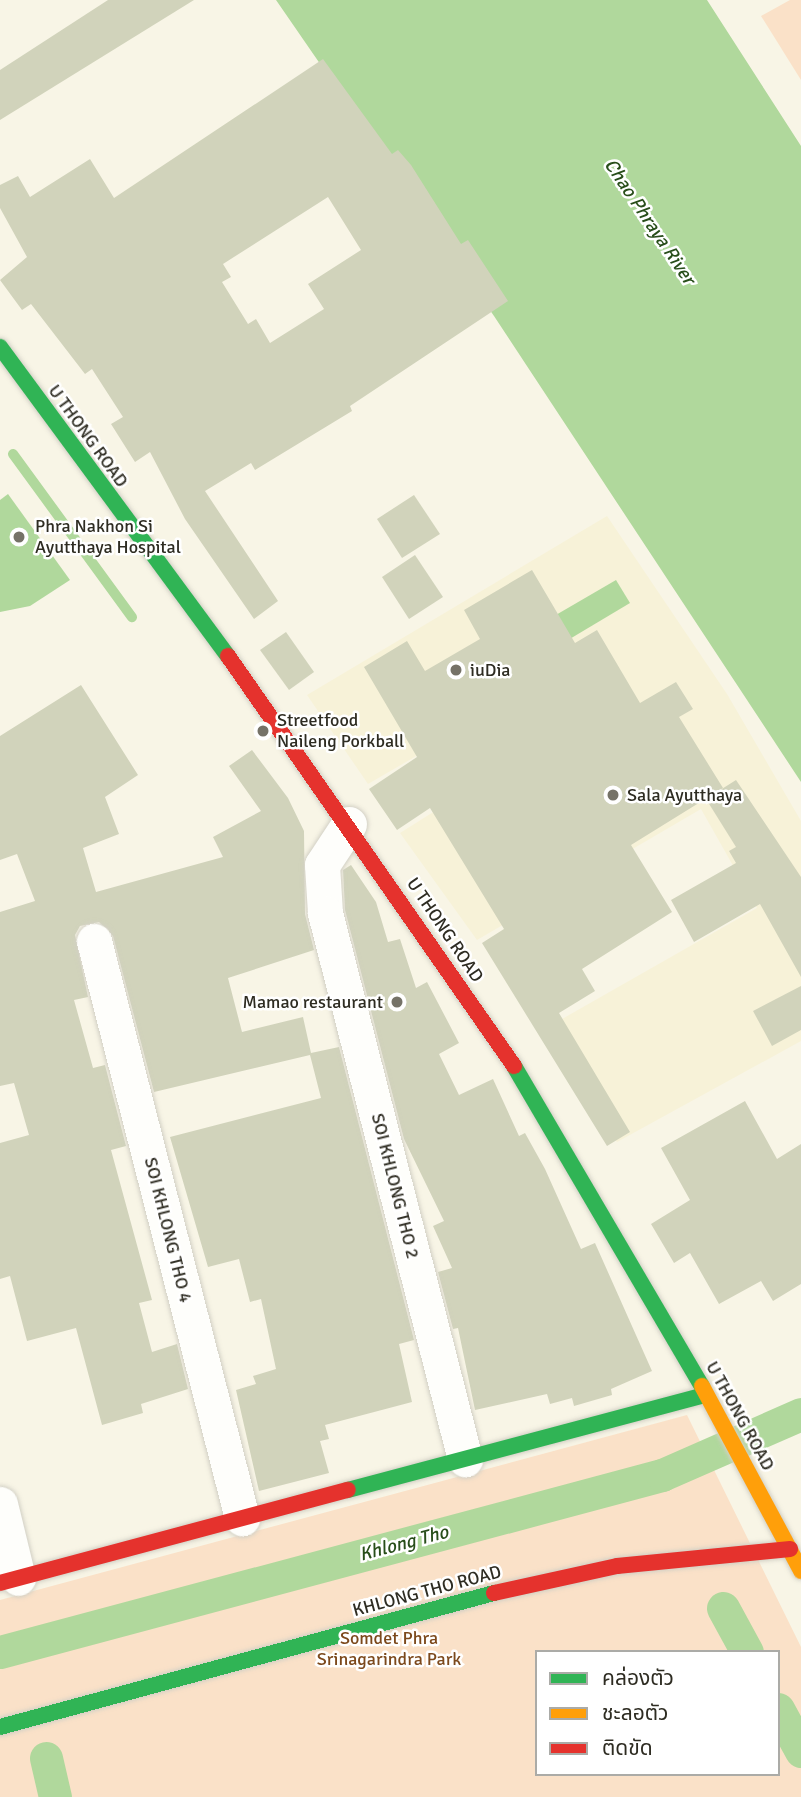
<!DOCTYPE html>
<meta charset="utf-8">
<style>
body{margin:0}
#map{position:relative;width:801px;height:1797px;overflow:hidden;background:#f8f5e6;font-family:Signika,"Noto Sans Thai",sans-serif}
div>[style]{position:absolute}
.built>*{inset:0;background:#f7f2d8}
.green>*{inset:0;background:#fae1c8}
.water>*{inset:0;background:#b0d89c}
.stream>*{height:10px;margin:-5px;padding:0 5px;transform-origin:5px;border-radius:5px;background:#b0d89c}
.canal>*{height:33px;margin:-16.5px;padding:0 16.5px;transform-origin:16.5px;border-radius:16.5px;background:#b0d89c}
.building>*{inset:0;background:#d1d3bb}
.roads{filter:drop-shadow(0 0 2px #d2d0c5) drop-shadow(0 0 2px #d2d0c5)}
.street>*{height:35px;margin:-17.5px;padding:0 17.5px;transform-origin:17.5px;border-radius:17.5px;background:#fefefb}
.fast>*{height:16px;margin:-8px;padding:0 8px;transform-origin:8px;border-radius:8px;background:#30b455}
.slow>*{height:16px;margin:-8px;padding:0 8px;transform-origin:8px;border-radius:8px;background:#ff9f0a}
.jam>*{height:16px;margin:-8px;padding:0 8px;transform-origin:8px;border-radius:8px;background:#e5322d}
.dots>*{width:19px;height:19px;translate:-50% -50%;box-sizing:border-box;border:4px solid #fff;border-radius:50%}
span{translate:-50% -50%;white-space:nowrap;text-align:center;line-height:1.15;-webkit-text-stroke:5px #fff;paint-order:stroke}
.street-label{font-size:18px;color:#2e2c22}
.poi-label{font-size:18px;color:#2e2c22}
.left{translate:0 -50%;text-align:left}
.right{translate:-100% -50%;text-align:right}
.park-label{font-size:18px;color:#7c491c}
.water-label{font-size:19px;color:#284e1a;font-style:italic}
.legend{position:absolute;left:535px;top:1650px;width:245px;height:126px;box-sizing:border-box;background:#fff;border:2px solid #ababa7;margin:0;padding:9px 12px;list-style:none;font-size:21px;color:#2e2c22}
.legend li{display:flex;align-items:center;gap:14px;height:35px}
.legend b{width:35px;border:2px solid #ababa7}
</style>
<div id="map">
<div class="built">
<i style="clip-path:polygon(607px 516px,727px 694px,801px 821px,801px 1041px,617px 1142px,548px 1027px,757px 908px,701px 809px,477px 940px,400px 833px,589px 714px,563px 671px,368px 784px,307px 695px)"></i>
</div>
<div class="green">
<i style="clip-path:polygon(790px 0,801px 0,801px 80px,761px 16px)"></i>
<i style="clip-path:polygon(evenodd,687px 1415px,801px 1647px,801px 1797px,0 1797px,0 1600px,687px 1415px,537px 1652px,778px 1652px,778px 1774px,537px 1774px,537px 1652px)"></i>
</div>
<div class="water">
<i style="clip-path:polygon(276px 0,707px 0,801px 146px,801px 782px,494px 316px)"></i>
<i style="clip-path:polygon(8px 494px,70px 580px,30px 606px,0 612px,0 500px)"></i>
<i style="clip-path:polygon(616px 580px,630px 603px,563px 643px,549px 619px)"></i>
</div>
<div class="stream">
<i style="left:13px;top:454px;width:202px;rotate:53.9deg"></i>
</div>
<div class="canal">
<i style="left:723px;top:1608px;width:50px;rotate:61.4deg"></i>
<i style="left:0;top:1652px;width:685px;rotate:-14.97deg"></i>
<i style="left:662px;top:1475px;width:152px;rotate:-23.7deg"></i>
<i style="left:778px;top:1709px;width:48px;rotate:61.3deg"></i>
<i style="left:46px;top:1758px;width:40px;rotate:77deg"></i>
</div>
<div class="building">
<i style="clip-path:polygon(108px 0,194px 0,0 120px,0 70px)"></i>
<i style="clip-path:polygon(evenodd,323px 59px,392px 154px,398px 150px,411px 165px,461px 244px,468px 240px,508px 301px,350px 406px,352px 411px,255px 470px,251px 463px,205px 491px,278px 601px,254px 619px,185px 519px,150px 452px,135px 462px,111px 424px,123px 417px,92px 369px,85px 374px,31px 304px,22px 310px,0 280px,27px 257px,0 208px,0 185px,18px 176px,30px 197px,90px 159px,114px 198px,323px 59px,328px 197px,361px 250px,308px 284px,324px 309px,270px 343px,256px 319px,248px 324px,222px 282px,231px 277px,223px 264px,328px 197px)"></i>
<i style="clip-path:polygon(414px 495px,440px 534px,402px 558px,377px 519px)"></i>
<i style="clip-path:polygon(415px 555px,443px 597px,409px 619px,382px 577px)"></i>
<i style="clip-path:polygon(532px 570px,575px 643px,597px 630px,640px 703px,676px 682px,693px 709px,679px 717px,723px 788px,631px 845px,672px 912px,582px 969px,595px 991px,559px 1013px,630px 1132px,607px 1146px,482px 943px,504px 929px,430px 808px,397px 830px,369px 789px,417px 757px,364px 667px,407px 641px,425px 671px,480px 639px,464px 610px)"></i>
<i style="clip-path:polygon(286px 632px,314px 672px,289px 690px,260px 650px)"></i>
<i style="clip-path:polygon(81px 685px,138px 775px,105px 797px,119px 834px,83px 848px,96px 892px,223px 857px,213px 837px,261px 811px,229px 766px,252px 750px,288px 798px,304px 831px,305px 914px,314px 950px,228px 978px,242px 1032px,303px 1017px,311px 1053px,339px 1047px,414px 1340px,399px 1344px,412px 1402px,325px 1425px,329px 1439px,320px 1441px,329px 1473px,259px 1491px,236px 1390px,256px 1384px,253px 1376px,276px 1369px,261px 1299px,250px 1302px,239px 1259px,208px 1267px,170px 1137px,321px 1098px,310px 1055px,154px 1092px,113px 936px,99px 922px,80px 926px,75px 935px,88px 997px,74px 1000px,93px 1068px,105px 1065px,126px 1146px,111px 1150px,152px 1300px,139px 1303px,152px 1352px,177px 1344px,188px 1389px,141px 1404px,143px 1413px,102px 1425px,76px 1328px,27px 1341px,10px 1276px,0 1279px,0 1143px,29px 1135px,14px 1083px,0 1086px,0 912px,35px 901px,17px 854px,0 860px,0 736px)"></i>
<i style="clip-path:polygon(736px 780px,801px 877px,801px 977px,760px 904px,694px 942px,671px 900px,736px 863px,729px 851px,736px 847px,706px 799px)"></i>
<i style="clip-path:polygon(351px 865px,376px 902px,388px 942px,400px 939px,416px 988px,427px 982px,459px 1043px,439px 1054px,459px 1095px,493px 1079px,519px 1136px,525px 1133px,545px 1169px,581px 1249px,595px 1243px,652px 1371px,611px 1389px,612px 1395px,574px 1406px,572px 1398px,550px 1404px,547px 1394px,475px 1410px,458px 1328px,453px 1329px,438px 1272px,452px 1268px,433px 1226px,444px 1221px,404px 1139px,345px 910px,343px 870px)"></i>
<i style="clip-path:polygon(801px 986px,801px 1030px,772px 1046px,753px 1011px)"></i>
<i style="clip-path:polygon(745px 1101px,777px 1159px,801px 1144px,801px 1284px,773px 1301px,761px 1281px,719px 1304px,690px 1253px,674px 1263px,651px 1224px,690px 1200px,661px 1148px)"></i>
</div>
<div class="roads">
<div class="street">
<i style="left:349px;top:824px;width:49px;rotate:123.4deg"></i>
<i style="left:322px;top:865px;width:48px;rotate:86.4deg"></i>
<i style="left:325px;top:913px;width:564px;rotate:75.62deg"></i>
<i style="left:94px;top:941px;width:596px;rotate:75.61deg"></i>
<i style="left:0;top:1504px;width:76px;rotate:76.3deg"></i>
</div>
<div class="fast">
<i style="left:0;top:347px;width:384px;rotate:53.6deg"></i>
<i style="left:514px;top:1066px;width:371px;rotate:59.6deg"></i>
<i style="left:348px;top:1490px;width:370px;rotate:-14.9deg"></i>
<i style="left:0;top:1727px;width:512px;rotate:-15.18deg"></i>
</div>
<div class="slow">
<i style="left:702px;top:1386px;width:210px;rotate:61.8deg"></i>
</div>
<div class="jam">
<i style="left:228px;top:656px;width:500px;rotate:55.1deg"></i>
<i style="left:0;top:1583px;width:360px;rotate:-15deg"></i>
<i style="left:494px;top:1593px;width:126px;rotate:-12.4deg"></i>
<i style="left:617px;top:1566px;width:174px;rotate:-5.6deg"></i>
</div>
</div>
<div class="dots">
<i style="left:19px;top:537px;background:#757267"></i>
<i style="left:456px;top:670px;background:#757267"></i>
<i style="left:263px;top:731px;background:#757267"></i>
<i style="left:613px;top:795px;background:#757267"></i>
<i style="left:397px;top:1002px;background:#757267"></i>
</div>
<div class="street-label">
<span style="left:88px;top:436px;rotate:54deg">U THONG ROAD</span>
<span style="left:445px;top:930px;rotate:56deg">U THONG ROAD</span>
<span style="left:395px;top:1186px;rotate:76deg">SOI KHLONG THO 2</span>
<span style="left:168px;top:1230px;rotate:76deg">SOI KHLONG THO 4</span>
<span style="left:740px;top:1416px;rotate:61deg">U THONG ROAD</span>
<span style="left:427px;top:1591px;rotate:-15deg">KHLONG THO ROAD</span>
</div>
<div class="poi-label">
<span class="left" style="left:35px;top:537px">Phra Nakhon Si<br>Ayutthaya Hospital</span>
<span class="left" style="left:470px;top:670px">iuDia</span>
<span class="left" style="left:277px;top:731px">Streetfood<br>Naileng Porkball</span>
<span class="left" style="left:627px;top:795px">Sala Ayutthaya</span>
<span class="right" style="left:383px;top:1002px">Mamao restaurant</span>
</div>
<div class="park-label">
<span style="left:389px;top:1649px">Somdet Phra<br>Srinagarindra Park</span>
</div>
<div class="water-label">
<span style="left:649px;top:222px;rotate:56deg">Chao Phraya River</span>
<span style="left:404px;top:1544px;rotate:-15deg">Khlong Tho</span>
</div>
<ul class="legend">
<li><b style="height:9px;background:#30b455"></b>คล่องตัว</li>
<li><b style="height:9px;background:#ff9f0a"></b>ชะลอตัว</li>
<li><b style="height:9px;background:#e5322d"></b>ติดขัด</li>
</ul>
</div>
